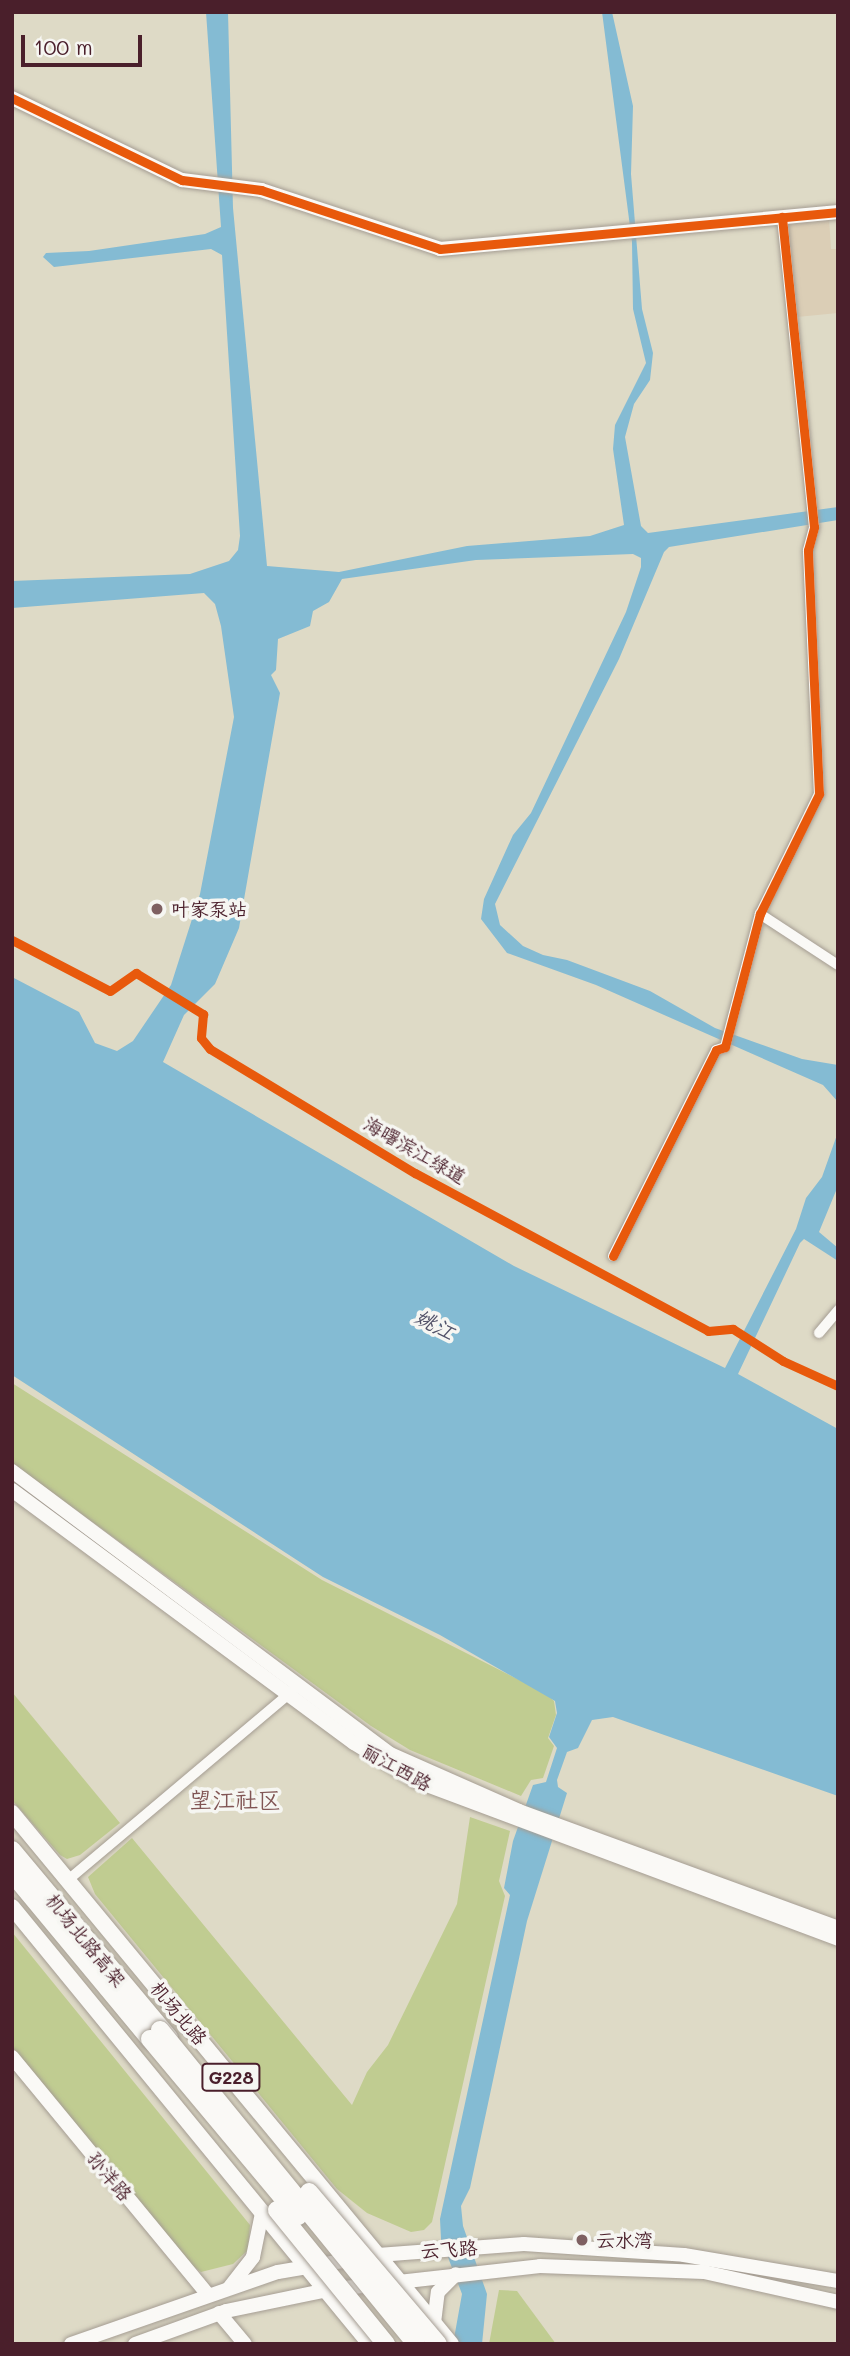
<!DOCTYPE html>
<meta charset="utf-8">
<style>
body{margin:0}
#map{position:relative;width:850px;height:2356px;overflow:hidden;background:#dedac6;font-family:Mali,"LXGW WenKai TC",sans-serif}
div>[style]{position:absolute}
.built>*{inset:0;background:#dbceb6}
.green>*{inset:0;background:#c0cc91}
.water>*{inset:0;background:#84bbd3}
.roads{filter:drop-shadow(0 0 2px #a59d93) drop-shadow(0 0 2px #a59d93)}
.street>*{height:10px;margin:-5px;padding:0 5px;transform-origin:5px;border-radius:5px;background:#faf9f6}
.secondary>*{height:14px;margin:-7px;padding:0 7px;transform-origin:7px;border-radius:7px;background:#faf9f6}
.primary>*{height:16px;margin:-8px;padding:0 8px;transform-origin:8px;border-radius:8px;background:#faf9f6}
.highway>*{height:18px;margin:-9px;padding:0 9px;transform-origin:9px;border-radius:9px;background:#faf9f6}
.bridges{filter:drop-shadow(0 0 2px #a59d93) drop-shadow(0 0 2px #a59d93)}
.highway-bridge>*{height:18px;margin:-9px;padding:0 9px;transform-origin:9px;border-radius:9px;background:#faf9f6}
.cycleway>*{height:9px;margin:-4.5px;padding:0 4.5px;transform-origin:4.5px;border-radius:4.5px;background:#e8590c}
.dots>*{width:19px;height:19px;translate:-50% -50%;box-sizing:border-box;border:4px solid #f6f6f2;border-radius:50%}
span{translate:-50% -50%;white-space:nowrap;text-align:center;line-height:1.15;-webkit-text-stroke:7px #f6f6f2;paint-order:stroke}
.shield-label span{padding:2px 5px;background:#f6f6f2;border:2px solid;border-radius:5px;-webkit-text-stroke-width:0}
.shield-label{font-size:18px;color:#4a1f2b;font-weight:700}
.poi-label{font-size:19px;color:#4a1f2b}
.left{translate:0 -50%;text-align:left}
.street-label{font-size:19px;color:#4a1f2b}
.water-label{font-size:21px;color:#515168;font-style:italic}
.quarter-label{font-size:23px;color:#815554}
.frame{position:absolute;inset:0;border:14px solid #4a1f2b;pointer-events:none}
.scale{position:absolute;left:21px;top:35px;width:121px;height:32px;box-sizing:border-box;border:4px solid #4a1f2b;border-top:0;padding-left:9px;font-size:21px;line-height:24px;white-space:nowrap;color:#4a1f2b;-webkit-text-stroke:5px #f6f6f2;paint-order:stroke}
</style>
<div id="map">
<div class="built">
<i style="clip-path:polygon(829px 218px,831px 249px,838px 249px,838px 313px,797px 317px,786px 223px)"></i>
</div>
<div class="green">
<i style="clip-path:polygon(12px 1383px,322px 1580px,545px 1693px,554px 1701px,556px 1715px,548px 1738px,554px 1746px,543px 1778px,531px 1780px,521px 1796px,410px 1750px,371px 1726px,12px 1463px)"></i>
<i style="clip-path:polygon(12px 1692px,120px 1823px,80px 1855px,67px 1859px,60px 1855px,12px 1800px)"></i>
<i style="clip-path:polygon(470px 1817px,510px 1831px,499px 1881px,505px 1896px,432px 2222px,424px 2230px,411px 2232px,367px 2213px,337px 2189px,95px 1894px,88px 1877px,132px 1838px,352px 2105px,367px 2072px,388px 2045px,457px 1904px)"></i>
<i style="clip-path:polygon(12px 1932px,250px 2225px,248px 2250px,233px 2264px,201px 2272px,189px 2263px,12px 2047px)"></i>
<i style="clip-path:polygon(499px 2290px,517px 2291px,556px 2344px,489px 2344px)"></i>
</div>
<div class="water">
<i style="clip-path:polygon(206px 12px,228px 12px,233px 208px,267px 566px,339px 572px,467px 546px,590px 536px,624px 525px,613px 449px,615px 425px,646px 363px,633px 309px,632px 242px,602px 12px,612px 12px,633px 106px,631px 174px,642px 309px,653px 353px,650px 380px,634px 404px,625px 437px,641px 526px,648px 533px,838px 507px,838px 520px,669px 547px,664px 552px,619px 659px,495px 904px,500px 925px,523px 946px,543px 955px,567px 960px,650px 991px,715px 1028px,802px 1059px,838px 1065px,838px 1102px,823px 1085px,596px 985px,507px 953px,481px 919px,484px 899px,513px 835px,531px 813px,626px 612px,641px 567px,641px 558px,633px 554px,476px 560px,342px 579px,329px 602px,313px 611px,310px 626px,278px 639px,276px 670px,271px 675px,280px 693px,239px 928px,215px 984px,184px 1015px,163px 1062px,514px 1266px,725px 1368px,796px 1229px,806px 1198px,822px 1177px,838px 1132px,838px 1186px,819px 1232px,838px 1248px,838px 1261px,804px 1239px,800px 1243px,738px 1374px,838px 1429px,838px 1796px,613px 1717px,592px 1720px,578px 1748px,567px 1752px,557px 1780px,558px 1787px,567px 1793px,527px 1921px,470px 2188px,461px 2206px,463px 2226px,487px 2294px,482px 2344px,453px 2344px,462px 2294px,441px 2239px,440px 2219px,510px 1895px,504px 1888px,513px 1841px,533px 1785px,546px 1782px,557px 1748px,549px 1737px,557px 1713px,555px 1701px,440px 1635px,323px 1577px,12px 1375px,12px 977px,79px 1012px,95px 1043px,117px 1051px,133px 1041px,171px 985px,200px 894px,234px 717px,221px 626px,215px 604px,204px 593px,12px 608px,12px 581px,190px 574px,229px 561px,238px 550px,240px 536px,222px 255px,211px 249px,54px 267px,43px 257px,46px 253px,89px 251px,205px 234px,221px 227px)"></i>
</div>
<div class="roads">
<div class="street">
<i style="left:760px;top:914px;width:93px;rotate:33.2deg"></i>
<i style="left:613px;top:1256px;width:230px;rotate:-63.4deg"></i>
<i style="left:716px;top:1050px;width:9px;rotate:-18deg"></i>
<i style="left:725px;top:1047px;width:138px;rotate:-75.3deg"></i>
<i style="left:760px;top:914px;width:134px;rotate:-63.8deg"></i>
<i style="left:819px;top:794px;width:244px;rotate:-92.6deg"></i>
<i style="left:808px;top:550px;width:24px;rotate:-75deg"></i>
<i style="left:814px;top:527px;width:312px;rotate:-95.9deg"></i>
<i style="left:819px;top:1333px;width:30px;rotate:-50deg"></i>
<i style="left:68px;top:1880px;width:292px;rotate:-40.1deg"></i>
</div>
<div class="secondary">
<i style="left:12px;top:98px;width:189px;rotate:25.8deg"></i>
<i style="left:182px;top:180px;width:80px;rotate:7.2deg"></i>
<i style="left:261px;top:190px;width:188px;rotate:18.2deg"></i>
<i style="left:440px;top:249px;width:400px;rotate:-5.3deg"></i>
<i style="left:12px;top:1471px;width:472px;rotate:36.8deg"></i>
<i style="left:390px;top:1754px;width:141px;rotate:23.8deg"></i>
<i style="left:519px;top:1811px;width:340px;rotate:20.1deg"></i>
<i style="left:12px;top:1490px;width:425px;rotate:36.5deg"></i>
<i style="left:354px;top:1743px;width:73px;rotate:31.5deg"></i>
<i style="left:416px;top:1781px;width:451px;rotate:20.5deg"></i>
<i style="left:12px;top:2057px;width:308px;rotate:50.5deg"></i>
<i style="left:229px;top:2288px;width:39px;rotate:-52deg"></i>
<i style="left:253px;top:2257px;width:45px;rotate:-78.4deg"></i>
<i style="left:219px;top:2313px;width:40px;rotate:50deg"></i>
<i style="left:434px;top:2323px;width:31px;rotate:-83deg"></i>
<i style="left:438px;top:2292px;width:25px;rotate:-45deg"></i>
<i style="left:71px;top:2344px;width:219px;rotate:-19.2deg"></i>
<i style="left:278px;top:2272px;width:101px;rotate:-9.6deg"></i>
<i style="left:378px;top:2255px;width:146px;rotate:-4.3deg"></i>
<i style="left:524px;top:2244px;width:160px;rotate:3.9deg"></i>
<i style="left:684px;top:2255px;width:156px;rotate:9.6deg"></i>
<i style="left:135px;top:2344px;width:97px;rotate:-19.9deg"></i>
<i style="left:226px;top:2311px;width:103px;rotate:-11.7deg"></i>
<i style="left:327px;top:2290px;width:214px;rotate:-6.4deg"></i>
<i style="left:540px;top:2266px;width:164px;rotate:2.1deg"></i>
<i style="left:704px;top:2272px;width:137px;rotate:12.6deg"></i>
</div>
<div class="primary">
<i style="left:12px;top:1813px;width:689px;rotate:50.42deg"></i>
<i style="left:12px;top:1907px;width:565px;rotate:50.67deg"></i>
</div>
<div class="highway">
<i style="left:12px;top:1850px;width:245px;rotate:50.1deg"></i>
<i style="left:12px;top:1873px;width:216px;rotate:50.3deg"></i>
</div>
</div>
<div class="bridges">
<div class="highway-bridge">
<i style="left:160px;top:2030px;width:405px;rotate:50.8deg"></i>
<i style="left:150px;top:2039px;width:231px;rotate:50.1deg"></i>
<i style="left:309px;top:2192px;width:199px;rotate:49.7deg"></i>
<i style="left:277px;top:2210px;width:173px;rotate:50.9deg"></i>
</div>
</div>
<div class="cycleway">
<i style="left:12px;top:98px;width:189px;rotate:25.8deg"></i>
<i style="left:182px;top:180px;width:80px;rotate:7.2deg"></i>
<i style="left:261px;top:190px;width:188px;rotate:18.2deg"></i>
<i style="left:440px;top:249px;width:400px;rotate:-5.3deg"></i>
<i style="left:12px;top:940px;width:110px;rotate:27.5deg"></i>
<i style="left:110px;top:991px;width:32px;rotate:-35deg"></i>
<i style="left:136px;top:973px;width:79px;rotate:31.5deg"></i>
<i style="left:203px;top:1014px;width:24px;rotate:95deg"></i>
<i style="left:201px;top:1038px;width:14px;rotate:51deg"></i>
<i style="left:210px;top:1049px;width:240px;rotate:31.2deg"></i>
<i style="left:415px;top:1173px;width:333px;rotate:28.3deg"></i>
<i style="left:708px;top:1331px;width:25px;rotate:-5deg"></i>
<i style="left:733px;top:1329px;width:59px;rotate:32.6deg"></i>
<i style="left:783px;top:1361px;width:60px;rotate:24.4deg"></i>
<i style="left:613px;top:1256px;width:230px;rotate:-63.4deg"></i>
<i style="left:716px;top:1050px;width:9px;rotate:-18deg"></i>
<i style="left:725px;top:1047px;width:138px;rotate:-75.3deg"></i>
<i style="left:760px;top:914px;width:134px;rotate:-63.8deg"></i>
<i style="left:819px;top:794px;width:244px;rotate:-92.6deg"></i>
<i style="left:808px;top:550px;width:24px;rotate:-75deg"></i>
<i style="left:814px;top:527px;width:312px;rotate:-95.9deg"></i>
</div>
<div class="dots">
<i style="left:157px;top:909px;background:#7e6061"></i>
<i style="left:582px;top:2240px;background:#7e6061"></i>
</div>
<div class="shield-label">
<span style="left:231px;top:2077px">G228</span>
</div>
<div class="poi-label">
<span class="left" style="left:171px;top:909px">叶家泵站</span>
<span class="left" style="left:596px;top:2240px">云水湾</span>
</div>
<div class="street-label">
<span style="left:415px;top:1150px;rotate:30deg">海曙滨江绿道</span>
<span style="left:397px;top:1767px;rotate:29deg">丽江西路</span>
<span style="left:86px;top:1940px;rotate:51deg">机场北路高架</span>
<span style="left:179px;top:2013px;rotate:50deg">机场北路</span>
<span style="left:110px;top:2176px;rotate:50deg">孙洋路</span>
<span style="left:449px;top:2249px;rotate:-4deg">云飞路</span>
</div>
<div class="water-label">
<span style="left:435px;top:1324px;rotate:28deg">姚江</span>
</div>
<div class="quarter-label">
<span style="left:235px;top:1799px">望江社区</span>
</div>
<div class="frame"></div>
<div class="scale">100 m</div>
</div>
